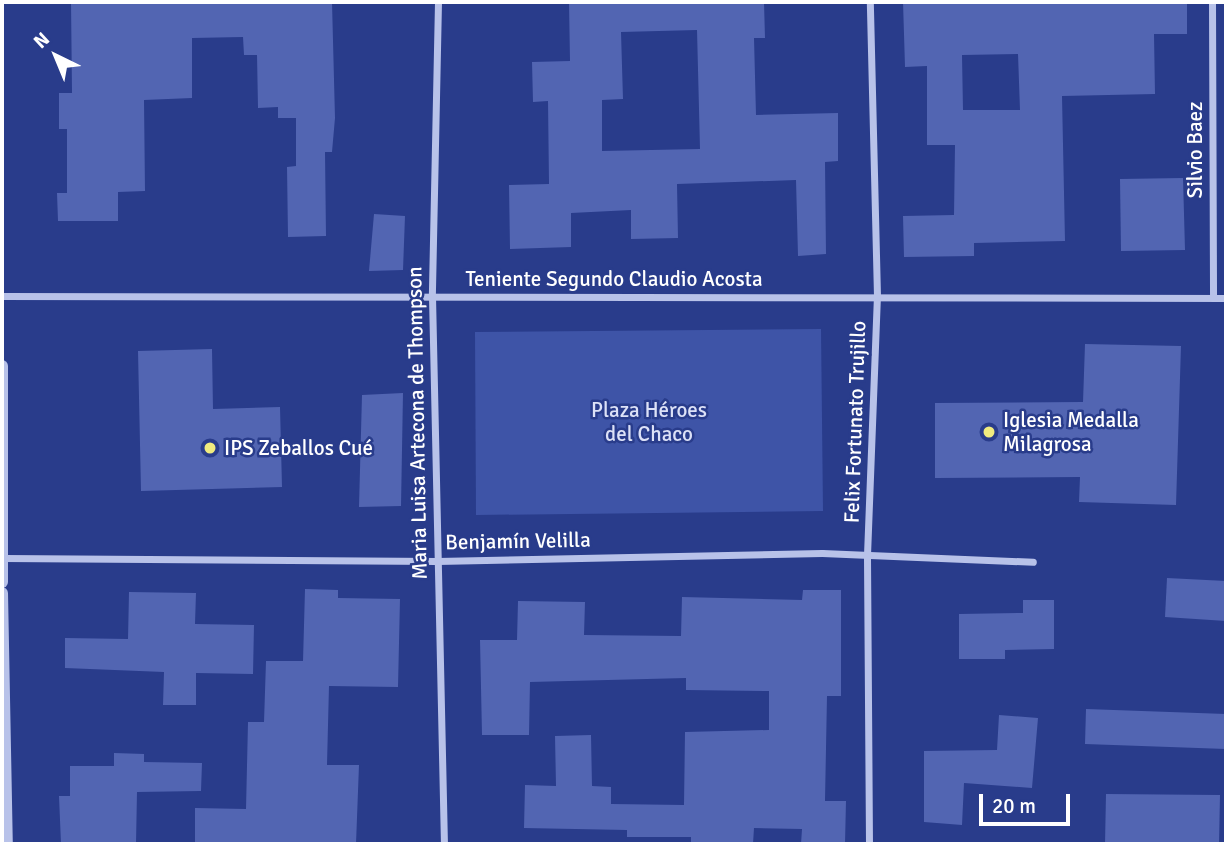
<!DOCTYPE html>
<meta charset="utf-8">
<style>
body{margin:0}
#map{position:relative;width:1228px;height:846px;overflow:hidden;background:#293c8b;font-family:Signika,sans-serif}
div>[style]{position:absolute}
.green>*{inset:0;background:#3e54a7}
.building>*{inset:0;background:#5265b2}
.minor>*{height:7px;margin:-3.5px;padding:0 3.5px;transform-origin:3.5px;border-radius:3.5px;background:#b8c2e9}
.tertiary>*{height:12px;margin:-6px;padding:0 6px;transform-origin:6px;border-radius:6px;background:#b8c2e9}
.dots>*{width:19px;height:19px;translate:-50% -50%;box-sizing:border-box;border:4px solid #293c8b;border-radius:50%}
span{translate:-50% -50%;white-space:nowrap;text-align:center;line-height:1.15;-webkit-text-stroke:5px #293c8b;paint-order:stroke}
.street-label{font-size:21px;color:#fff}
.park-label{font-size:21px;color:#dce1f7}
.poi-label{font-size:21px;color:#fff}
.left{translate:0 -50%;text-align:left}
.frame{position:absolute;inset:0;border:4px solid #fff;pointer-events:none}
.north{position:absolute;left:21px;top:21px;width:70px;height:70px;-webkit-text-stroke:5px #293c8b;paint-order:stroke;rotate:317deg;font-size:19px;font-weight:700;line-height:28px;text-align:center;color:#fff}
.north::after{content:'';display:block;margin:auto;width:24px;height:32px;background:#fff;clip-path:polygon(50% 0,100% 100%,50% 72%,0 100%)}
.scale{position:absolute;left:979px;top:794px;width:91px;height:32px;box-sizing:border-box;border:4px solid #fff;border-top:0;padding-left:9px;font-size:21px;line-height:24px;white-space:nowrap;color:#fff;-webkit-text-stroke:5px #293c8b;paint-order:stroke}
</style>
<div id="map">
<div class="green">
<i style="clip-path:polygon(821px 329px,823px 511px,476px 515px,475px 332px)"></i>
</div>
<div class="building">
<i style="clip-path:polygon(71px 2px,332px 2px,335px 118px,332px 152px,325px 152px,326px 236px,288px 237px,287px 167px,296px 166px,296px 118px,278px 118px,278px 107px,258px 108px,257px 55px,244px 55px,243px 37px,192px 38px,192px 98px,144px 100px,145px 191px,118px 192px,118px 221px,58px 221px,57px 193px,67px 193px,67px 129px,59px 129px,59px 93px,72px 93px)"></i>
<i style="clip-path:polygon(evenodd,569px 2px,764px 2px,765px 38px,754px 38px,756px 115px,838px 113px,838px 161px,825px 162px,826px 254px,798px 256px,796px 180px,677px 184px,678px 238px,631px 239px,631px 210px,571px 213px,571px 247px,510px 249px,509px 185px,549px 184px,548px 101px,533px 102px,532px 62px,570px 61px,569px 2px,697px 30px,700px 149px,602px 151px,602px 100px,623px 99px,621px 32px,697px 30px)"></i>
<i style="clip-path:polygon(evenodd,903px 2px,1187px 2px,1187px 34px,1154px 34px,1155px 94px,1062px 96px,1065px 241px,974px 243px,974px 256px,904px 257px,903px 216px,954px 215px,955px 145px,927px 145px,927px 66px,905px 67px,903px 2px,1018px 54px,1020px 110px,963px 110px,962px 55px,1018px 54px)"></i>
<i style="clip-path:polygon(1183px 178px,1185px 250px,1121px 251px,1120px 179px)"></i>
<i style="clip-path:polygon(374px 214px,405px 216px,403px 270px,369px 271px)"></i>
<i style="clip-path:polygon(1085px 344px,1181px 346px,1176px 505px,1079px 502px,1080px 477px,935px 478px,935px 403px,1083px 402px)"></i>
<i style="clip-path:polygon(212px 349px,213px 409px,280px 407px,282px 487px,141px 491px,138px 351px)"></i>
<i style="clip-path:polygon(403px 393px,401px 506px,359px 507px,362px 395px)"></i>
<i style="clip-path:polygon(1167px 578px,1226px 581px,1226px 621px,1165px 617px)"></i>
<i style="clip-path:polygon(305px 589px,338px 590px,338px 598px,400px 599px,398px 687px,329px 686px,327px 765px,359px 765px,356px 844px,195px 844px,195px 808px,246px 809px,248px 722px,264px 722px,266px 661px,303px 661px)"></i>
<i style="clip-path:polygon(803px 590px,841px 590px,841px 696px,827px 696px,825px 801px,846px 801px,845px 844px,801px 844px,802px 829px,754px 828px,753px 844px,691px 844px,691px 837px,627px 837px,627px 830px,524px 828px,525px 785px,556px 786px,555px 736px,591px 735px,592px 786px,611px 787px,611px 804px,684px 805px,685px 732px,769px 730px,769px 691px,686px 690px,686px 678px,530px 682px,529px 735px,482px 735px,480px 640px,517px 640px,518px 601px,585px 602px,584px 635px,681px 636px,682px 597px,802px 600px)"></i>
<i style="clip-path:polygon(129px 592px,196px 593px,195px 624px,254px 625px,253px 674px,196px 673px,196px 705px,163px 705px,164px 672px,65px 668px,65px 638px,128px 639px)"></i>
<i style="clip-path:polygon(1023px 600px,1054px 600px,1054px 649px,1005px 650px,1005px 659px,959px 659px,959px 614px,1023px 613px)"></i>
<i style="clip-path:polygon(1086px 709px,1226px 714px,1226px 749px,1085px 744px)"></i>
<i style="clip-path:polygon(999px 715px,1038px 718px,1032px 788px,964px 783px,962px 825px,924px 822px,924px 751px,997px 750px)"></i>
<i style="clip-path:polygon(114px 753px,144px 754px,144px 762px,202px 763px,201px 791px,137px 792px,136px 844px,61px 844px,59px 796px,70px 796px,70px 766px,114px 766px)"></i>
<i style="clip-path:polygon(1106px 794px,1220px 795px,1219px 844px,1105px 844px)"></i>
</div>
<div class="minor">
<i style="left:438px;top:2px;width:294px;rotate:91.2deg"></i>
<i style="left:432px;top:296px;width:548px;rotate:88.75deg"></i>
<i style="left:1212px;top:2px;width:296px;rotate:89.8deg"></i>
<i style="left:2px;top:296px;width:1224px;rotate:0.09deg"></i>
<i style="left:4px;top:558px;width:433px;rotate:0.4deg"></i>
<i style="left:437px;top:561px;width:385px;rotate:-1.2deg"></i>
<i style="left:822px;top:553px;width:211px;rotate:2.4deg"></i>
<i style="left:869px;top:844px;width:289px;rotate:-90.4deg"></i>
<i style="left:867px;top:555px;width:259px;rotate:-87.8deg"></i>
<i style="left:877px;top:296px;width:294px;rotate:-91.4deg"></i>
</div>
<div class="tertiary">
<i style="left:2px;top:366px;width:216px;rotate:90deg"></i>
<i style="left:2px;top:593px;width:251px;rotate:88.9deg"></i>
</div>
<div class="dots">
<i style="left:989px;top:432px;background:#f0eb7f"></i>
<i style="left:210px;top:448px;background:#f0eb7f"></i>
</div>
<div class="street-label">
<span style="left:1195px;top:150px;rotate:-90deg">Silvio Baez</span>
<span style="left:614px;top:279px">Teniente Segundo Claudio Acosta</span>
<span style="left:855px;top:422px;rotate:-88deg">Felix Fortunato Trujillo</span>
<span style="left:417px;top:423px;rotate:-91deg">Maria Luisa Artecona de Thompson</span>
<span style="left:518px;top:541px;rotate:-1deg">Benjamín Velilla</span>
</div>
<div class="park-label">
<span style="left:649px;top:422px">Plaza Héroes<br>del Chaco</span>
</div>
<div class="poi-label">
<span class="left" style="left:1003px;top:432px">Iglesia Medalla<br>Milagrosa</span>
<span class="left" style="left:224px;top:448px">IPS Zeballos Cué</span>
</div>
<div class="frame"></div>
<div class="north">N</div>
<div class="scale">20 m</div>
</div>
